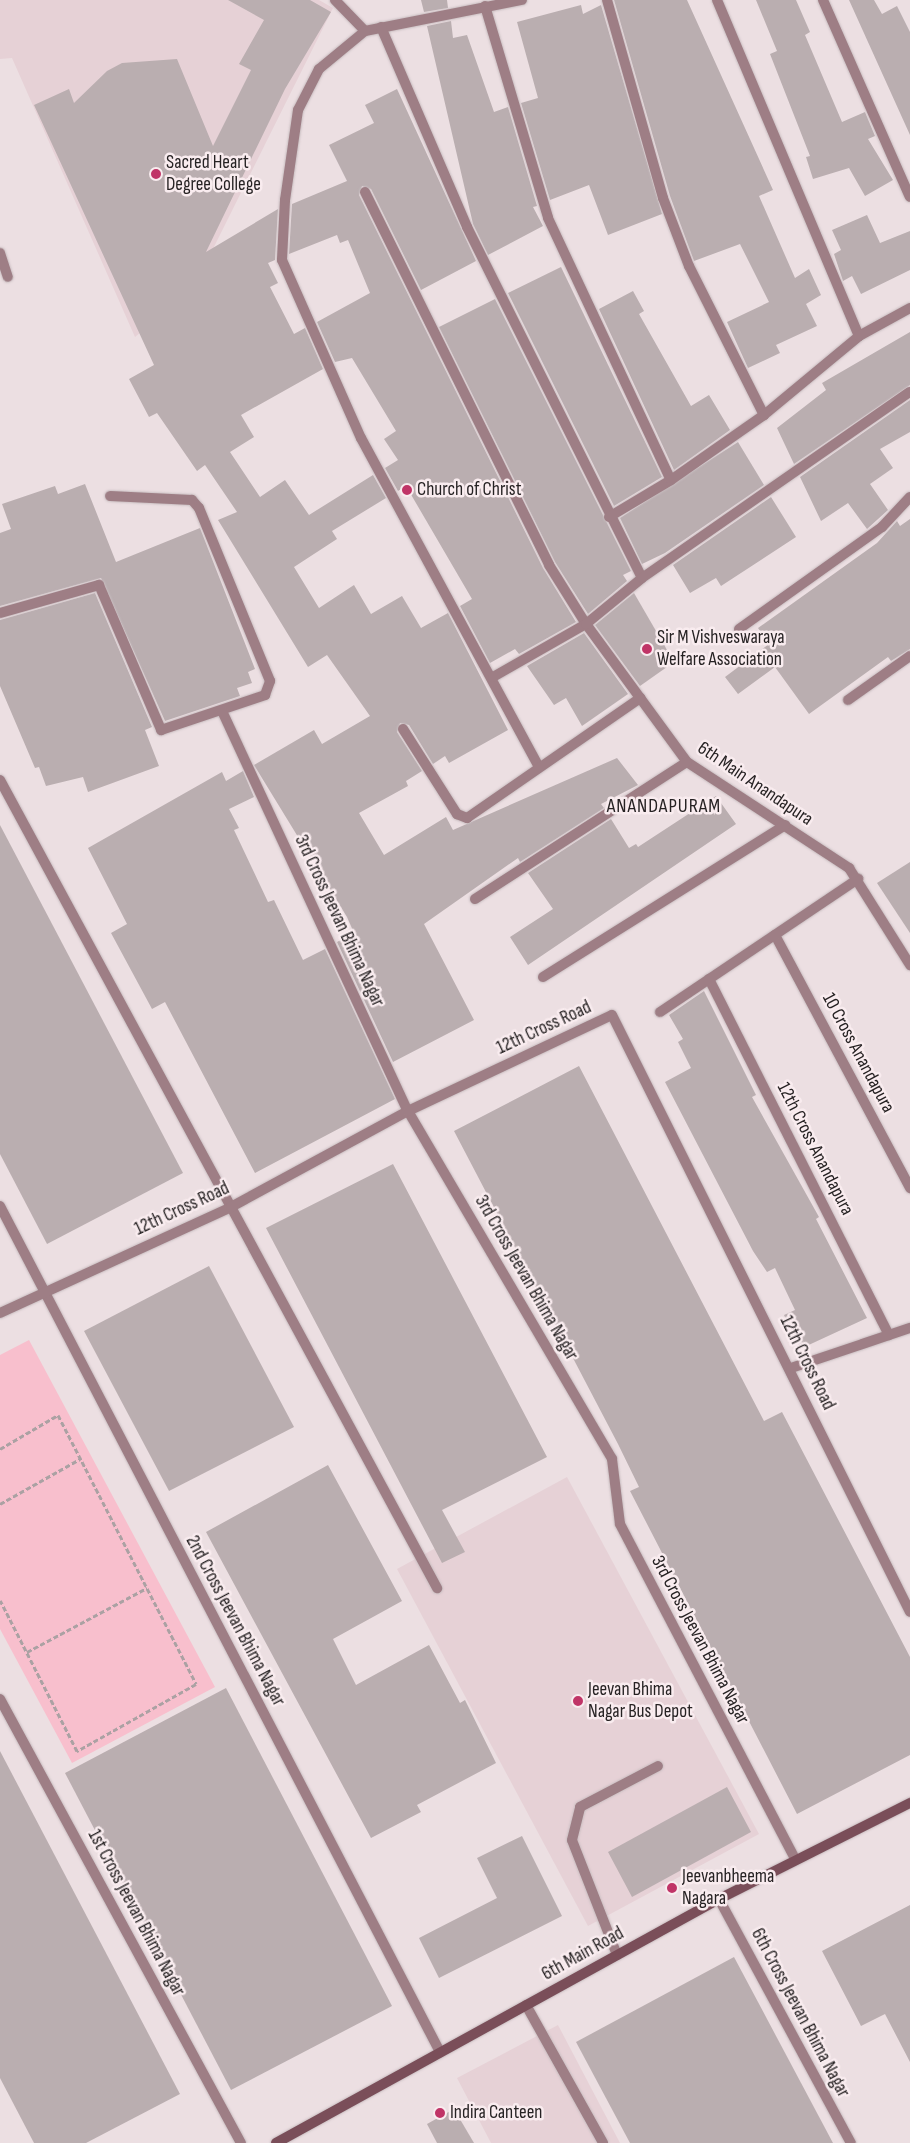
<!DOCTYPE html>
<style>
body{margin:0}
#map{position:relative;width:910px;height:2143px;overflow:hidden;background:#ecdfe2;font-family:"Sofia Sans Condensed",sans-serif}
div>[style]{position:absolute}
.built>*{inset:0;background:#e6d1d6}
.green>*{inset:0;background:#f8bfcd}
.building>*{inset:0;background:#baaeb0}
.path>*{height:3px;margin-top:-1.5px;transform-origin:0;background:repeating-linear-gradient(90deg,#aba1a3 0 5px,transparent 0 7.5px)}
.roads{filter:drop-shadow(0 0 1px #c8bdc0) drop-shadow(0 0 1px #c8bdc0)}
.lane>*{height:10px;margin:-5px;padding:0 5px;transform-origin:5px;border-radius:5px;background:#9e7e85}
.street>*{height:10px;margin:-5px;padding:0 5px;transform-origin:5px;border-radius:5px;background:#9e7e85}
.secondary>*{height:10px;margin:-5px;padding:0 5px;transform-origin:5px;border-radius:5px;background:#7a4e59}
.dots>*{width:14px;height:14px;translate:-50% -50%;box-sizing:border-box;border:2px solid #f9ecef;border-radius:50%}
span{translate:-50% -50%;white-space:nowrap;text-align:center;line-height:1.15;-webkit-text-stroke:5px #f9ecef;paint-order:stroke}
.poi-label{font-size:19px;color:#262223}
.left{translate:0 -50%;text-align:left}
.street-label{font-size:19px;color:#262223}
.neighbourhood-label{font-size:20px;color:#262223;letter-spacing:1px}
</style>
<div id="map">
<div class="built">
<i style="clip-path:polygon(0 0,319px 0,333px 8px,193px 289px,135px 337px,12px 58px,0 59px)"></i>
<i style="clip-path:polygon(567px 1477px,759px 1834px,588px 1926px,397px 1569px)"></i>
<i style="clip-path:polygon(558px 2025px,620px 2143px,491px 2143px,457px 2078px)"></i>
</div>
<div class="green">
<i style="clip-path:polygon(29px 1340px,215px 1687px,72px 1763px,0 1629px,0 1355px)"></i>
</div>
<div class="building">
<i style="clip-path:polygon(228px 0,310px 0,331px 12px,285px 89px,206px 252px,278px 209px,275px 260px,268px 263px,278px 283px,270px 287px,294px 334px,305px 328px,323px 369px,241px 415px,254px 437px,230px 452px,260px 497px,285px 480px,309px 515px,373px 475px,386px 498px,332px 531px,337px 539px,294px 567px,319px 608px,354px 585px,371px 614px,402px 596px,421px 628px,448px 613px,508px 730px,449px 763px,445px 756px,433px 764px,409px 725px,400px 723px,397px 732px,422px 771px,406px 781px,408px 786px,359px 813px,384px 855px,446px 817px,453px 830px,617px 758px,638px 785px,601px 804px,604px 808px,520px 862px,518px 858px,424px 924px,474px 1020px,393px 1062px,337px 942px,354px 933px,347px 917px,254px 765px,314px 730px,322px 744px,370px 716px,327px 655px,308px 667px,218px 520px,237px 512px,205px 465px,197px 471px,157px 413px,149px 417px,129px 379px,154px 365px,34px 105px,69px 89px,74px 103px,107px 71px,122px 63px,177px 59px,213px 146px,251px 70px,239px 64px,264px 20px)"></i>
<i style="clip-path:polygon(421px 0,447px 0,448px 8px,424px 12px)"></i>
<i style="clip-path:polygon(614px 0,687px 0,773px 190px,759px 196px,795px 278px,809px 269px,821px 295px,806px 304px,817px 326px,776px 345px,780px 353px,748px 368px,727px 322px,769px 302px,740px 244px,694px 261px,670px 196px)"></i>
<i style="clip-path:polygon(756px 0,796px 0,810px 32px,805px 35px,842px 122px,865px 112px,875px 136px,868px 139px,893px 180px,865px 196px,849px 168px,813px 179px,806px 157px,810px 156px,770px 54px,777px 51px)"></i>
<i style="clip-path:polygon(849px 0,874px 0,882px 14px,897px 6px,910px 32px,910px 135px)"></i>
<i style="clip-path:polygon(581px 5px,583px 14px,601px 5px,662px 214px,608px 235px,589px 185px,550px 200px,521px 103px,538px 98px,517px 22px)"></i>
<i style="clip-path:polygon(451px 21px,453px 38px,467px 35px,494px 112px,508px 107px,537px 206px,533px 207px,543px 226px,488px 255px,473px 224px,427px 26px)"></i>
<i style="clip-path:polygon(397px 89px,476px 261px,421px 290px,371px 189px,362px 186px,359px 195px,543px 568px,576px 622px,519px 654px,515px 649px,490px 663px,460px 606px,472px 599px,406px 486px,398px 491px,385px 468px,398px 460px,384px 439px,396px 431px,352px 358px,335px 362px,317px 322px,370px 293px,348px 240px,340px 243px,337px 235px,289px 254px,292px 204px,347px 181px,329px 145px,374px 123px,365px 105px)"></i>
<i style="clip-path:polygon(867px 215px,880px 243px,910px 231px,910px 270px,861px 294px,852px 276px,843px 281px,834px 254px,841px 250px,832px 230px)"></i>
<i style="clip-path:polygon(561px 267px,662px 477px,614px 506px,508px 293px)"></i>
<i style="clip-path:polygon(633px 291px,644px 311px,639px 314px,691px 406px,709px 395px,730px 430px,674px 470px,599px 309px)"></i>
<i style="clip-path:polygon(495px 299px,631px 571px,623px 575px,627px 581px,588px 614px,555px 562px,439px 327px)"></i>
<i style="clip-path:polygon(910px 332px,910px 385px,794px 464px,777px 428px,826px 390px,822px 383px)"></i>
<i style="clip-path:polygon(910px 400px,910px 432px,880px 449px,893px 468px,870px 484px,888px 510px,867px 529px,848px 503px,821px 521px,800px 477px)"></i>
<i style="clip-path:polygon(738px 442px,764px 485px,665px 553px,642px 564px,620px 518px)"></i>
<i style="clip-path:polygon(85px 484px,116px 562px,200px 528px,255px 669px,248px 672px,252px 683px,237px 688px,240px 696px,165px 721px,101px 578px,0 606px,0 533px,11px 529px,2px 504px,55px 486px,58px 494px)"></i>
<i style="clip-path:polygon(771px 497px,796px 537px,721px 586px,716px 578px,690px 593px,673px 565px)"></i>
<i style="clip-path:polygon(910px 519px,910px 649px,891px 661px,888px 657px,809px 714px,775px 667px,738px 694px,725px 677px,769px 644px,758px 628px,877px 543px,897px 521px,900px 526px)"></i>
<i style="clip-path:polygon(95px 593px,152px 727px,145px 730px,159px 766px,88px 792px,83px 777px,46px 786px,39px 767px,35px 768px,0 686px,0 620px)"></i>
<i style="clip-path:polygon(634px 593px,674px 662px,640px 686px,595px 625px)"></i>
<i style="clip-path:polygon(584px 633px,628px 694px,582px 726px,566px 698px,554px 705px,527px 666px)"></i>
<i style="clip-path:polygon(243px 771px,254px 797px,229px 809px,239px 828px,234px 830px,268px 902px,274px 900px,303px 960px,325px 949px,395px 1099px,255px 1173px,165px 1002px,152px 1009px,111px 933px,127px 924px,88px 848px,222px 772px,226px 781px)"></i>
<i style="clip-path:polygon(716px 796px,736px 824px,528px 965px,510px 937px,553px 909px,528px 873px,611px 819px,629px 848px,636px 844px,638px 847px)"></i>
<i style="clip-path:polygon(0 825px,183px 1173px,47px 1244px,0 1154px)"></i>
<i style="clip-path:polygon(910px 862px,910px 933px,877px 883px)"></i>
<i style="clip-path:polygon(704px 991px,756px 1095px,752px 1097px,819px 1217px,816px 1219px,867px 1318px,800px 1349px,784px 1315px,795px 1310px,775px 1268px,767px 1272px,753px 1251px,665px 1082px,691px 1068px,678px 1042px,683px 1039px,669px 1015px)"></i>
<i style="clip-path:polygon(579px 1066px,764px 1421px,782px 1412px,910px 1657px,910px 1755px,797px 1814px,630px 1491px,639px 1487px,618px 1444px,454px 1131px)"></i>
<i style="clip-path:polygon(393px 1164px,547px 1457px,442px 1510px,465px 1552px,442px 1563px,266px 1228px)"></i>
<i style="clip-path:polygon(209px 1266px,294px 1427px,169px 1491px,84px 1331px)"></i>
<i style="clip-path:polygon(328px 1465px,402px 1601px,333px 1639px,356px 1685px,429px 1645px,460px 1703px,465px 1700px,496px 1763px,417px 1805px,421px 1812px,371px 1838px,206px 1532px)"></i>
<i style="clip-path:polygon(226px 1688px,392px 2006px,231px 2090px,65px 1773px)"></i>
<i style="clip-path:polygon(0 1751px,180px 2094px,86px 2143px,34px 2143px,0 2078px)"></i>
<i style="clip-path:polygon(727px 1787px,751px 1832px,632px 1897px,608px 1852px)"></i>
<i style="clip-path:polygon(522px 1836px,562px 1916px,439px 1978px,419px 1938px,497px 1898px,477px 1858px)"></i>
<i style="clip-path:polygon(910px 1905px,910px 2062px,885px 2014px,861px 2026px,822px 1951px)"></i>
<i style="clip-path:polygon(734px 1957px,833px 2143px,630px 2143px,576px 2042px)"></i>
<i style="clip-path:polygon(454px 2109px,474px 2143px,437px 2143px,427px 2124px)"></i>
</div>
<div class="path">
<i style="left:0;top:1449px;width:67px;rotate:-30.4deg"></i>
<i style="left:58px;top:1415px;width:302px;rotate:62.8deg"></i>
<i style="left:196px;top:1684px;width:137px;rotate:150.6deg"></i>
<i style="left:77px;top:1751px;width:169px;rotate:-117deg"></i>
<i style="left:0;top:1504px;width:92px;rotate:-29.4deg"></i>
<i style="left:27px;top:1652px;width:136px;rotate:-28.1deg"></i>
</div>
<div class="roads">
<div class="lane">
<i style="left:617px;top:1955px;width:123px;rotate:-111.4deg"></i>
<i style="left:572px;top:1840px;width:34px;rotate:-76deg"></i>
<i style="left:580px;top:1807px;width:88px;rotate:-27.7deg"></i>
</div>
<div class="street">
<i style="left:335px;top:0;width:43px;rotate:45.9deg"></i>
<i style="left:365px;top:31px;width:160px;rotate:-11.2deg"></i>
<i style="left:607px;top:0;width:206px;rotate:74.2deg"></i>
<i style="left:663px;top:198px;width:73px;rotate:69.1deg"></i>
<i style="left:689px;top:266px;width:167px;rotate:63.3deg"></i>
<i style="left:717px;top:0;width:365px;rotate:67.1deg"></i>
<i style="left:823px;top:0;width:215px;rotate:66.2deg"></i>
<i style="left:485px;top:6px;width:221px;rotate:73.4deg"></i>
<i style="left:548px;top:218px;width:289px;rotate:64.9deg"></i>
<i style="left:381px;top:27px;width:218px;rotate:66.7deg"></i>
<i style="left:467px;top:227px;width:392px;rotate:63.5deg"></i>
<i style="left:365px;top:31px;width:60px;rotate:140.4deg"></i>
<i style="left:319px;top:69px;width:46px;rotate:117.1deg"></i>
<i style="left:298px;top:110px;width:91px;rotate:98.2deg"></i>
<i style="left:285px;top:200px;width:60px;rotate:92.9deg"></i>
<i style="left:282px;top:260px;width:195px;rotate:66.1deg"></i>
<i style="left:361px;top:438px;width:372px;rotate:61.6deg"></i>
<i style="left:365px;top:192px;width:416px;rotate:63.7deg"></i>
<i style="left:549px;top:565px;width:70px;rotate:57.9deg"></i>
<i style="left:586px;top:624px;width:171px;rotate:53.8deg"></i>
<i style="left:687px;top:762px;width:194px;rotate:33.2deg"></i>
<i style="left:849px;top:868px;width:115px;rotate:57.8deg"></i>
<i style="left:0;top:253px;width:25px;rotate:72deg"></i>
<i style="left:609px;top:517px;width:72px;rotate:-30.8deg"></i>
<i style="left:671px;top:480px;width:113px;rotate:-35deg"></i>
<i style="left:764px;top:415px;width:124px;rotate:-39.7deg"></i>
<i style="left:859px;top:336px;width:58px;rotate:-28.8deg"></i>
<i style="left:0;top:613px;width:103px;rotate:-15.8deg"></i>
<i style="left:99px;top:585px;width:158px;rotate:66.8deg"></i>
<i style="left:161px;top:730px;width:110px;rotate:-18.6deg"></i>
<i style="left:265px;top:695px;width:15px;rotate:-70deg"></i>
<i style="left:270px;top:681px;width:187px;rotate:-112.3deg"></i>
<i style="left:199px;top:508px;width:11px;rotate:-131deg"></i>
<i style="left:192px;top:500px;width:82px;rotate:-177.2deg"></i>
<i style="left:739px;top:629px;width:176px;rotate:-35.5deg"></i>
<i style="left:882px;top:527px;width:41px;rotate:-47deg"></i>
<i style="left:493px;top:677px;width:107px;rotate:-29.7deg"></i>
<i style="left:586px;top:624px;width:72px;rotate:-39.4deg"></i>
<i style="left:642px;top:578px;width:326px;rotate:-34.8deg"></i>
<i style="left:848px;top:700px;width:76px;rotate:-35.4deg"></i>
<i style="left:222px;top:711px;width:441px;rotate:65.1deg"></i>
<i style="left:408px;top:1111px;width:403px;rotate:59.6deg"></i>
<i style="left:612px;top:1459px;width:65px;rotate:83deg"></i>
<i style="left:620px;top:1524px;width:379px;rotate:62.4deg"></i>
<i style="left:403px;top:729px;width:101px;rotate:57.6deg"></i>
<i style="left:457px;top:814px;width:11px;rotate:22deg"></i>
<i style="left:467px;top:818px;width:211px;rotate:-34.7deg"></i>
<i style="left:0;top:780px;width:919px;rotate:61.59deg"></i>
<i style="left:475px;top:899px;width:252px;rotate:-32.9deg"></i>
<i style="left:775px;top:935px;width:287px;rotate:61.9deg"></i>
<i style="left:543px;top:977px;width:286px;rotate:-32.1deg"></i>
<i style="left:709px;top:979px;width:399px;rotate:63.2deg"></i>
<i style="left:660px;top:1012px;width:239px;rotate:-33.9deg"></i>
<i style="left:0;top:1206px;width:954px;rotate:62.52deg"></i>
<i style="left:0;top:1313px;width:254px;rotate:-24.6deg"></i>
<i style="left:231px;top:1207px;width:201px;rotate:-28.5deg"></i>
<i style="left:408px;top:1111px;width:225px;rotate:-25.2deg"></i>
<i style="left:612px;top:1015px;width:667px;rotate:63.47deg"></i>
<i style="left:791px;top:1368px;width:126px;rotate:-18.6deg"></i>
<i style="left:0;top:1699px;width:505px;rotate:61.51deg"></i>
<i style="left:719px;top:1899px;width:277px;rotate:61.6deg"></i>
<i style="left:526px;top:2005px;width:158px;rotate:60.8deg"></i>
</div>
<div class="secondary">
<i style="left:276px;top:2143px;width:506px;rotate:-28.85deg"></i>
<i style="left:719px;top:1899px;width:214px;rotate:-26.7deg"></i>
</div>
</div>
<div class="dots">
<i style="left:156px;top:174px;background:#c03467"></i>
<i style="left:407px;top:490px;background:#c03467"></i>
<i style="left:647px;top:649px;background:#c03467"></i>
<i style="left:578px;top:1701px;background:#c03467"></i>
<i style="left:672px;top:1888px;background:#c03467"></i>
<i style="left:440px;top:2113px;background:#c03467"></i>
</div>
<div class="poi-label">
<span class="left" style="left:166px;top:174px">Sacred Heart<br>Degree College</span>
<span class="left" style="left:417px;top:490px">Church of Christ</span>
<span class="left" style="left:657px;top:649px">Sir M Vishveswaraya<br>Welfare Association</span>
<span class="left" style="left:588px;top:1701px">Jeevan Bhima<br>Nagar Bus Depot</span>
<span class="left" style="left:682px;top:1888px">Jeevanbheema<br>Nagara</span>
<span class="left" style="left:450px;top:2113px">Indira Canteen</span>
</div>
<div class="street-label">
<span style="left:755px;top:784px;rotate:34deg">6th Main Anandapura</span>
<span style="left:339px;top:921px;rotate:65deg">3rd Cross Jeevan Bhima Nagar</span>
<span style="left:544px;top:1028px;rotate:-25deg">12th Cross Road</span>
<span style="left:858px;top:1053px;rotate:62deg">10 Cross Anandapura</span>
<span style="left:815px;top:1149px;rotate:63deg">12th Cross Anandapura</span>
<span style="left:182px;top:1209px;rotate:-25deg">12th Cross Road</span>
<span style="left:526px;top:1278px;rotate:60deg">3rd Cross Jeevan Bhima Nagar</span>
<span style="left:807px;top:1363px;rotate:64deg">12th Cross Road</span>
<span style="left:235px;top:1621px;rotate:62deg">2nd Cross Jeevan Bhima Nagar</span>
<span style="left:700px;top:1640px;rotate:62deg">3rd Cross Jeevan Bhima Nagar</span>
<span style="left:136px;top:1913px;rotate:62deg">1st Cross Jeevan Bhima Nagar</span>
<span style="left:583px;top:1954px;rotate:-29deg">6th Main Road</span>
<span style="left:800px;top:2013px;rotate:62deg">6th Cross Jeevan Bhima Nagar</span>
</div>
<div class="neighbourhood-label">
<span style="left:664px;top:806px">ANANDAPURAM</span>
</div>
</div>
